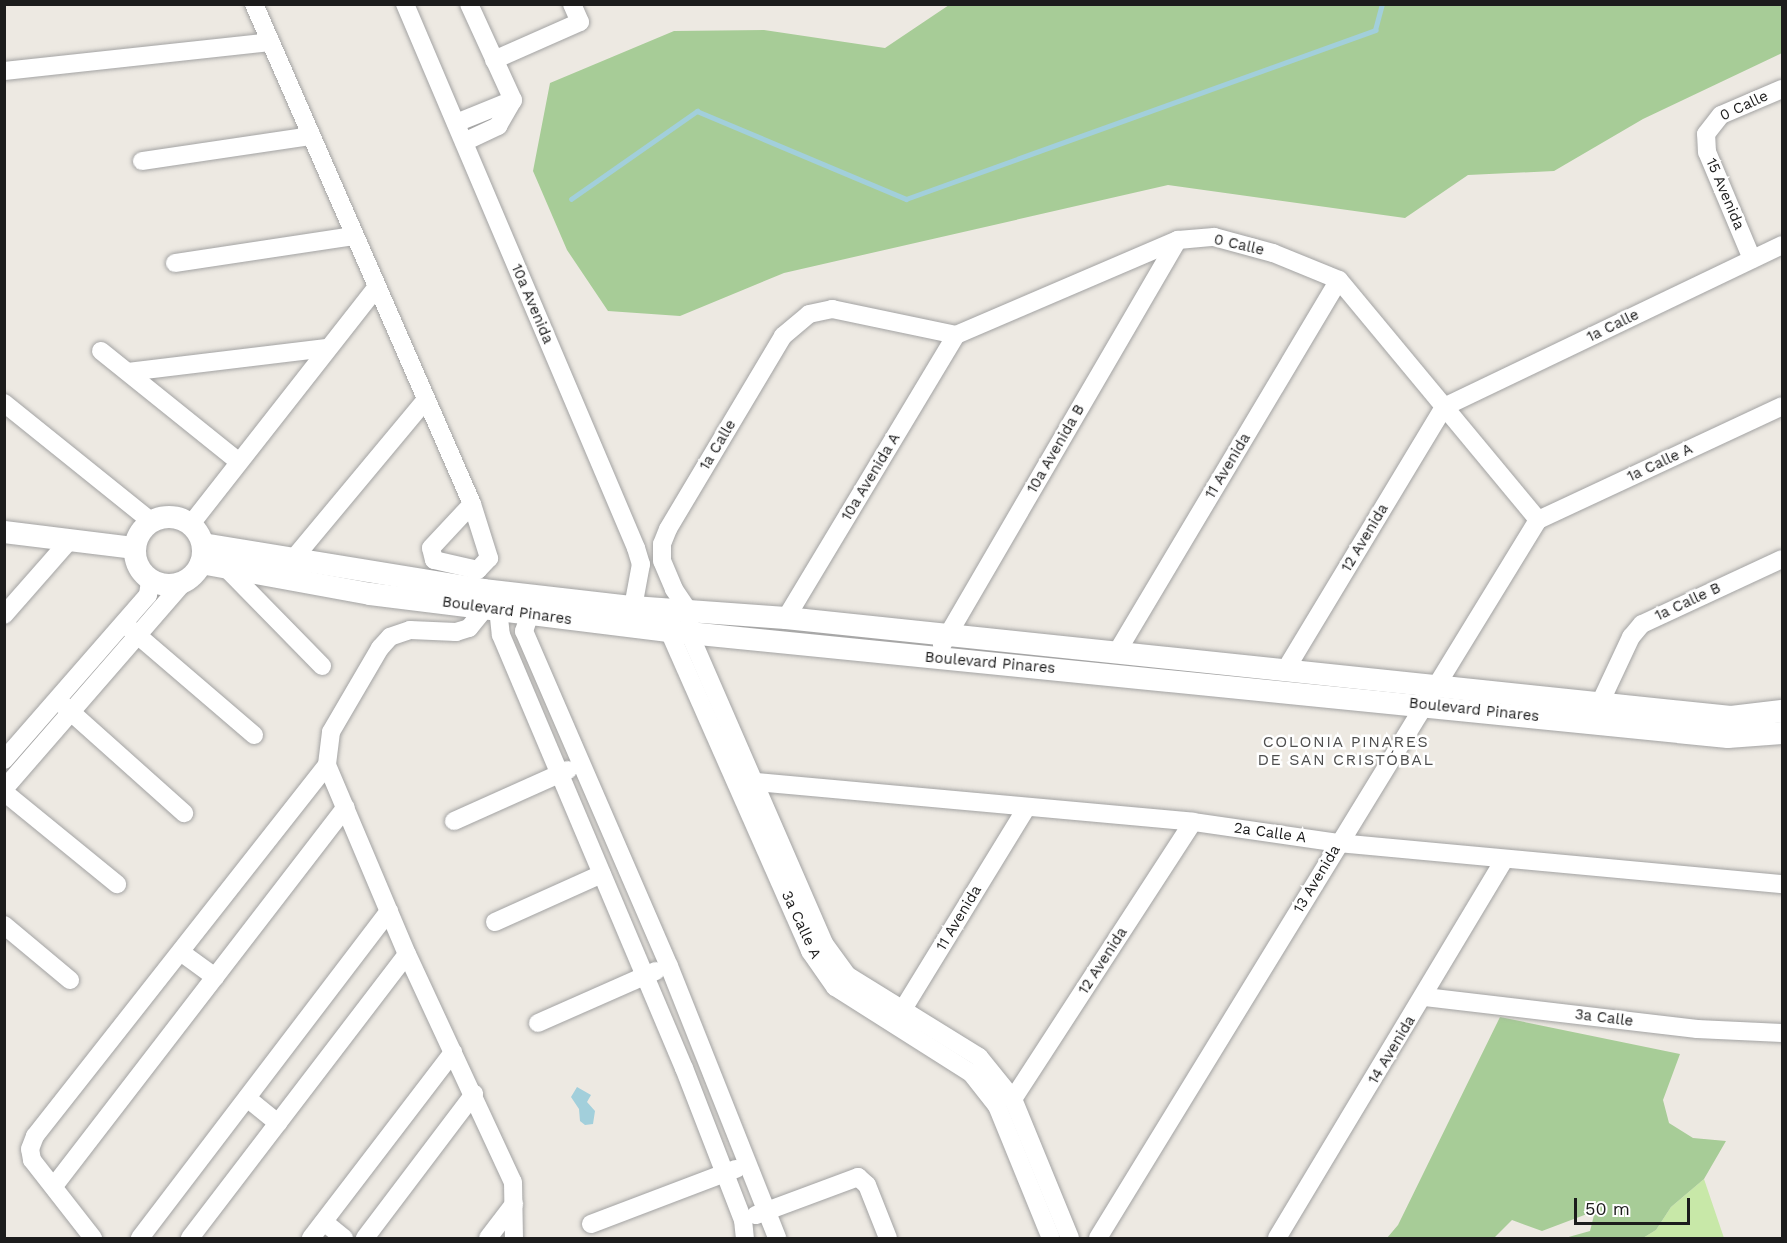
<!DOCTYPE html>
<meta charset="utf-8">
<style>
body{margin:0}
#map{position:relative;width:1787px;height:1243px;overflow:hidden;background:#ede9e2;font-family:"Work Sans",sans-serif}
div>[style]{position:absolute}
.grass>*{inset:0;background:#c8e8a8}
.forest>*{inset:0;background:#a7cc97}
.water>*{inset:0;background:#a2cfdb}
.stream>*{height:4.5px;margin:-2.25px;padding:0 2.25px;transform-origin:2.25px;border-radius:2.25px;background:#a2cfdb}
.roads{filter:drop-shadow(0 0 2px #a3a3a3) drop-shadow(0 0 2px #a3a3a3)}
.minor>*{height:18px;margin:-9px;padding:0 9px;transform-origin:9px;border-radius:9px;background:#fff}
.tertiary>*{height:22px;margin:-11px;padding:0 11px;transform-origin:11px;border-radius:11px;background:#fff}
.tertiary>.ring{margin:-11px;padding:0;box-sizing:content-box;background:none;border:22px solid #fff;border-radius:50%}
span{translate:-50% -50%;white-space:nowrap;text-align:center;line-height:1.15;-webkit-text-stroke:5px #fff;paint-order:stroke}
.street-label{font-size:15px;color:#1c1c1c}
.neighbourhood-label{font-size:16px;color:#4f4f4f;letter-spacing:1.5px}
.frame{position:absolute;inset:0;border:6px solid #1c1c1c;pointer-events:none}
.scale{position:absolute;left:1574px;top:1198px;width:116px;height:27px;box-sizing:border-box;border:3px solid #1c1c1c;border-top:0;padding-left:8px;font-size:18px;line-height:21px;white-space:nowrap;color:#1c1c1c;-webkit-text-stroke:4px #fff;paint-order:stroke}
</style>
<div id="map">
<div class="grass">
<i style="clip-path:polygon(1704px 1179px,1724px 1238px,1643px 1238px,1656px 1230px,1671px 1207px)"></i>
</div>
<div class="forest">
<i style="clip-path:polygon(949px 5px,1782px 5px,1782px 53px,1643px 119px,1554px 171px,1468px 175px,1405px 218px,1168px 185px,784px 273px,680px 316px,608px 311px,567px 250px,533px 171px,550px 83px,674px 31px,764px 30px,885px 48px)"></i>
<i style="clip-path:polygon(1500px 1017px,1680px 1054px,1663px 1100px,1669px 1123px,1693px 1138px,1726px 1141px,1704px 1179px,1671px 1207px,1656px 1230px,1643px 1238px,1565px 1238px,1590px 1231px,1595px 1211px,1542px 1231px,1512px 1220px,1494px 1238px,1387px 1238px,1398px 1225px)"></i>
</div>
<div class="water">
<i style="clip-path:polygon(577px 1087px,591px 1095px,587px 1102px,595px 1111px,593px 1124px,585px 1125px,580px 1121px,579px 1109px,571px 1097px)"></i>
</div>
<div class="stream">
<i style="left:571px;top:199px;width:154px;rotate:-34.9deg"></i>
<i style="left:697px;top:111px;width:227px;rotate:22.8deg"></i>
<i style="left:906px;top:199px;width:499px;rotate:-19.8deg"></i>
<i style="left:1375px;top:30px;width:27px;rotate:-75deg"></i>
</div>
<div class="roads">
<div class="minor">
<i style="left:254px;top:4px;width:545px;rotate:66.44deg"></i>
<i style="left:472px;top:504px;width:57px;rotate:72.5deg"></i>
<i style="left:489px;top:558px;width:16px;rotate:133deg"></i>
<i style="left:478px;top:570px;width:45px;rotate:-167.2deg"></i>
<i style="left:434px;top:560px;width:12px;rotate:-104deg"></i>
<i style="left:431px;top:548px;width:60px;rotate:-47deg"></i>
<i style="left:405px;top:4px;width:591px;rotate:66.99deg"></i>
<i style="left:636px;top:548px;width:17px;rotate:73deg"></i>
<i style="left:641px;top:564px;width:44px;rotate:100.5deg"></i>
<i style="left:469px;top:4px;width:106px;rotate:65.4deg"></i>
<i style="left:494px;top:60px;width:94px;rotate:-23.8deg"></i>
<i style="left:580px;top:22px;width:20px;rotate:-114deg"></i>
<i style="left:4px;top:71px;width:268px;rotate:-6.2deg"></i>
<i style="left:456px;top:123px;width:61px;rotate:-22deg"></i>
<i style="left:464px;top:142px;width:38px;rotate:-25deg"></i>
<i style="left:498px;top:126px;width:30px;rotate:-60deg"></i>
<i style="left:142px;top:161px;width:171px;rotate:-8.4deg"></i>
<i style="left:1752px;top:259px;width:116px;rotate:-112.8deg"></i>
<i style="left:1707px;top:152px;width:18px;rotate:-93deg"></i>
<i style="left:1706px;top:134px;width:24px;rotate:-52deg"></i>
<i style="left:1721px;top:115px;width:66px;rotate:-23.1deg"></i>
<i style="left:175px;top:263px;width:180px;rotate:-8.6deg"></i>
<i style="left:101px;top:351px;width:176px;rotate:38.8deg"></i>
<i style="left:128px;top:372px;width:200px;rotate:-6.9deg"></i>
<i style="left:4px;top:403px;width:189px;rotate:38.8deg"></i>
<i style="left:1538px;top:520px;width:269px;rotate:-25deg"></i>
<i style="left:191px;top:524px;width:300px;rotate:-51.9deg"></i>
<i style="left:289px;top:569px;width:12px;rotate:-66deg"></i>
<i style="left:294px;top:558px;width:204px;rotate:-50.2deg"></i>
<i style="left:229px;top:571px;width:133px;rotate:45.6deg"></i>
<i style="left:502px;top:597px;width:12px;rotate:110deg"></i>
<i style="left:498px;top:608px;width:27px;rotate:84deg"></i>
<i style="left:501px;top:635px;width:470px;rotate:67.1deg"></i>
<i style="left:684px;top:1068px;width:163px;rotate:68.8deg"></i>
<i style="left:743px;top:1220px;width:18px;rotate:84deg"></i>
<i style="left:485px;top:599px;width:8px;rotate:83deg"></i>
<i style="left:486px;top:607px;width:27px;rotate:129deg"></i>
<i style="left:469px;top:628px;width:14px;rotate:163deg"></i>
<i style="left:456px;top:632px;width:46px;rotate:-177.5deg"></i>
<i style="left:410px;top:630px;width:21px;rotate:161deg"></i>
<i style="left:390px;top:637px;width:15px;rotate:132deg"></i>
<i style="left:380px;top:648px;width:97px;rotate:120.3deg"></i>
<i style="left:331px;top:732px;width:33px;rotate:97deg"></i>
<i style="left:327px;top:765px;width:205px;rotate:67.1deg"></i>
<i style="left:407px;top:954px;width:251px;rotate:65.1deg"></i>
<i style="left:513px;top:1182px;width:56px;rotate:89deg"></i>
<i style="left:534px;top:602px;width:31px;rotate:109deg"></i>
<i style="left:524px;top:631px;width:365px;rotate:66.6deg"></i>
<i style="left:669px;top:966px;width:293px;rotate:68.3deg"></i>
<i style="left:4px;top:615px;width:98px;rotate:-48.7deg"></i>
<i style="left:786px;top:618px;width:330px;rotate:-59deg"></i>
<i style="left:668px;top:620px;width:11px;rotate:85deg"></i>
<i style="left:669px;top:631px;width:350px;rotate:66.2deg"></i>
<i style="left:810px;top:951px;width:44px;rotate:55.2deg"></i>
<i style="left:835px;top:987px;width:161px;rotate:32.3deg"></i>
<i style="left:971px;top:1073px;width:42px;rotate:51.8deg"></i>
<i style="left:997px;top:1106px;width:143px;rotate:67.8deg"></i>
<i style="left:128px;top:627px;width:166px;rotate:40.6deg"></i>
<i style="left:942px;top:645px;width:469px;rotate:-59.8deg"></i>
<i style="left:1117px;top:652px;width:433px;rotate:-59.2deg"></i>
<i style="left:1286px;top:669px;width:306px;rotate:-58.9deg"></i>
<i style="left:1444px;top:407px;width:375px;rotate:-25.6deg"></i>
<i style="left:1601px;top:701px;width:71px;rotate:-64.9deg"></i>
<i style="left:1631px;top:637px;width:17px;rotate:-50deg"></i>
<i style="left:1642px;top:624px;width:154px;rotate:-24.9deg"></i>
<i style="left:62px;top:704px;width:164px;rotate:41.8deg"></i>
<i style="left:4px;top:760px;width:219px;rotate:-48.9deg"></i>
<i style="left:148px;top:595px;width:15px;rotate:-82deg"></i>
<i style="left:757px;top:782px;width:438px;rotate:5.2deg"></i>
<i style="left:1193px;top:822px;width:148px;rotate:8.2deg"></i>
<i style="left:1339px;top:843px;width:445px;rotate:5.3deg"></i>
<i style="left:4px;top:789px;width:277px;rotate:-49deg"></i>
<i style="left:4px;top:792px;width:146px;rotate:39.2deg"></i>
<i style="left:454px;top:821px;width:125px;rotate:-24.1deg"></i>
<i style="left:495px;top:922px;width:117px;rotate:-24.2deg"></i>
<i style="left:4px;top:925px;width:86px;rotate:39.8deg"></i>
<i style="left:182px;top:953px;width:41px;rotate:36deg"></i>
<i style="left:1425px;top:997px;width:274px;rotate:6.7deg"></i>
<i style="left:1697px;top:1029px;width:85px;rotate:2.7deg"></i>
<i style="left:897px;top:1019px;width:245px;rotate:-58.5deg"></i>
<i style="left:538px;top:1023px;width:129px;rotate:-23.8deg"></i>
<i style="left:247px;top:1098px;width:40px;rotate:39deg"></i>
<i style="left:1013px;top:1099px;width:330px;rotate:-57deg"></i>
<i style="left:54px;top:1186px;width:478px;rotate:-52.4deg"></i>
<i style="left:756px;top:1215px;width:109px;rotate:-20.4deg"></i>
<i style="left:858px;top:1177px;width:12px;rotate:42deg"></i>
<i style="left:867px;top:1185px;width:57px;rotate:68.4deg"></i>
<i style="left:324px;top:1222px;width:26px;rotate:39deg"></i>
<i style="left:591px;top:1224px;width:155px;rotate:-20.8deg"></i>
<i style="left:93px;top:1238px;width:99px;rotate:-128deg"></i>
<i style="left:32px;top:1160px;width:11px;rotate:-100deg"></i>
<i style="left:30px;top:1149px;width:14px;rotate:-69deg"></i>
<i style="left:35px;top:1136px;width:472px;rotate:-51.8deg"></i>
<i style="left:140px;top:1238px;width:411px;rotate:-52.7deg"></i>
<i style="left:190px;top:1238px;width:357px;rotate:-52.6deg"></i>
<i style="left:311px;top:1238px;width:234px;rotate:-52.6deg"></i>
<i style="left:365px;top:1238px;width:181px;rotate:-52.9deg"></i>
<i style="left:488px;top:1238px;width:43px;rotate:-52.6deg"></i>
<i style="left:1070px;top:1238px;width:150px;rotate:-112.3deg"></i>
<i style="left:1013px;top:1099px;width:54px;rotate:-129deg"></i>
<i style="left:979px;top:1057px;width:155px;rotate:-148.2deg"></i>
<i style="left:847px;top:975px;width:39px;rotate:-126deg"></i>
<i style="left:824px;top:943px;width:338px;rotate:-113.5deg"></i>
<i style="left:689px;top:633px;width:20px;rotate:-87deg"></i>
<i style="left:690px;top:613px;width:29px;rotate:-124deg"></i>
<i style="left:674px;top:589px;width:30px;rotate:-113deg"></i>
<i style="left:662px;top:561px;width:17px;rotate:-90deg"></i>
<i style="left:662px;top:544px;width:16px;rotate:-68deg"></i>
<i style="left:668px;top:529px;width:225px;rotate:-59.2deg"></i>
<i style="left:783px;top:336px;width:34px;rotate:-40deg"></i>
<i style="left:809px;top:314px;width:24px;rotate:-12deg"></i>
<i style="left:832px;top:309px;width:127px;rotate:11.8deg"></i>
<i style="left:956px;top:335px;width:241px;rotate:-23.2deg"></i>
<i style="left:1178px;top:240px;width:36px;rotate:-5deg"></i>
<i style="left:1214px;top:237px;width:61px;rotate:15.2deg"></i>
<i style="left:1273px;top:253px;width:71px;rotate:22.2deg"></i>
<i style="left:1339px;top:280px;width:312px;rotate:50.3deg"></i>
<i style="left:1098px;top:1238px;width:842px;rotate:-58.5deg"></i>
<i style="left:1277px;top:1238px;width:441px;rotate:-59deg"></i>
</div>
<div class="tertiary">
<i class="ring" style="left:135px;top:517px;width:46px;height:46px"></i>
<i style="left:4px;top:532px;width:132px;rotate:7deg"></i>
<i style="left:203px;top:544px;width:284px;rotate:9.3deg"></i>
<i style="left:483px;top:590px;width:151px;rotate:6.5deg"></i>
<i style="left:633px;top:607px;width:153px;rotate:4.1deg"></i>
<i style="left:786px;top:618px;width:950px;rotate:5.98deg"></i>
<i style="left:1731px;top:717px;width:51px;rotate:-6.7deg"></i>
<i style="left:201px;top:563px;width:172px;rotate:10.4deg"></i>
<i style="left:370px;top:594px;width:301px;rotate:7.1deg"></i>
<i style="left:669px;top:631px;width:1064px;rotate:5.72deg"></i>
<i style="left:1728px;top:737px;width:54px;rotate:-4.2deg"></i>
</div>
</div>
<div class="street-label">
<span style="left:1744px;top:106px;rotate:-25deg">0 Calle</span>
<span style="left:1725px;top:194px;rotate:67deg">15 Avenida</span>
<span style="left:1239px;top:245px;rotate:13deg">0 Calle</span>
<span style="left:532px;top:304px;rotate:67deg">10a Avenida</span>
<span style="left:1613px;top:326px;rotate:-26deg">1a Calle</span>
<span style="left:718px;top:445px;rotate:-59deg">1a Calle</span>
<span style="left:1056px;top:449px;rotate:-60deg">10a Avenida B</span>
<span style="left:1660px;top:463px;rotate:-25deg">1a Calle A</span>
<span style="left:1228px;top:466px;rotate:-59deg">11 Avenida</span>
<span style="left:871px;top:477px;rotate:-59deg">10a Avenida A</span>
<span style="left:1365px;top:538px;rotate:-59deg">12 Avenida</span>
<span style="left:1688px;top:602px;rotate:-25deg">1a Calle B</span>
<span style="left:507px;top:611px;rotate:8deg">Boulevard Pinares</span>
<span style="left:990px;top:663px;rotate:5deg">Boulevard Pinares</span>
<span style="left:1474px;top:710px;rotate:6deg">Boulevard Pinares</span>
<span style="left:1270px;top:833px;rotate:8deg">2a Calle A</span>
<span style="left:1317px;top:879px;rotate:-59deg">13 Avenida</span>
<span style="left:959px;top:918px;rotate:-59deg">11 Avenida</span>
<span style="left:801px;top:925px;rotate:65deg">3a Calle A</span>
<span style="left:1103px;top:961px;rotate:-57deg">12 Avenida</span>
<span style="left:1604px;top:1018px;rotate:7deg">3a Calle</span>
<span style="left:1392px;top:1050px;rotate:-59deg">14 Avenida</span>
</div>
<div class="neighbourhood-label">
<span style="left:1346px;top:751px">COLONIA PINARES<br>DE SAN CRISTÓBAL</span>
</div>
<div class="frame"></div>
<div class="scale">50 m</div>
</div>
